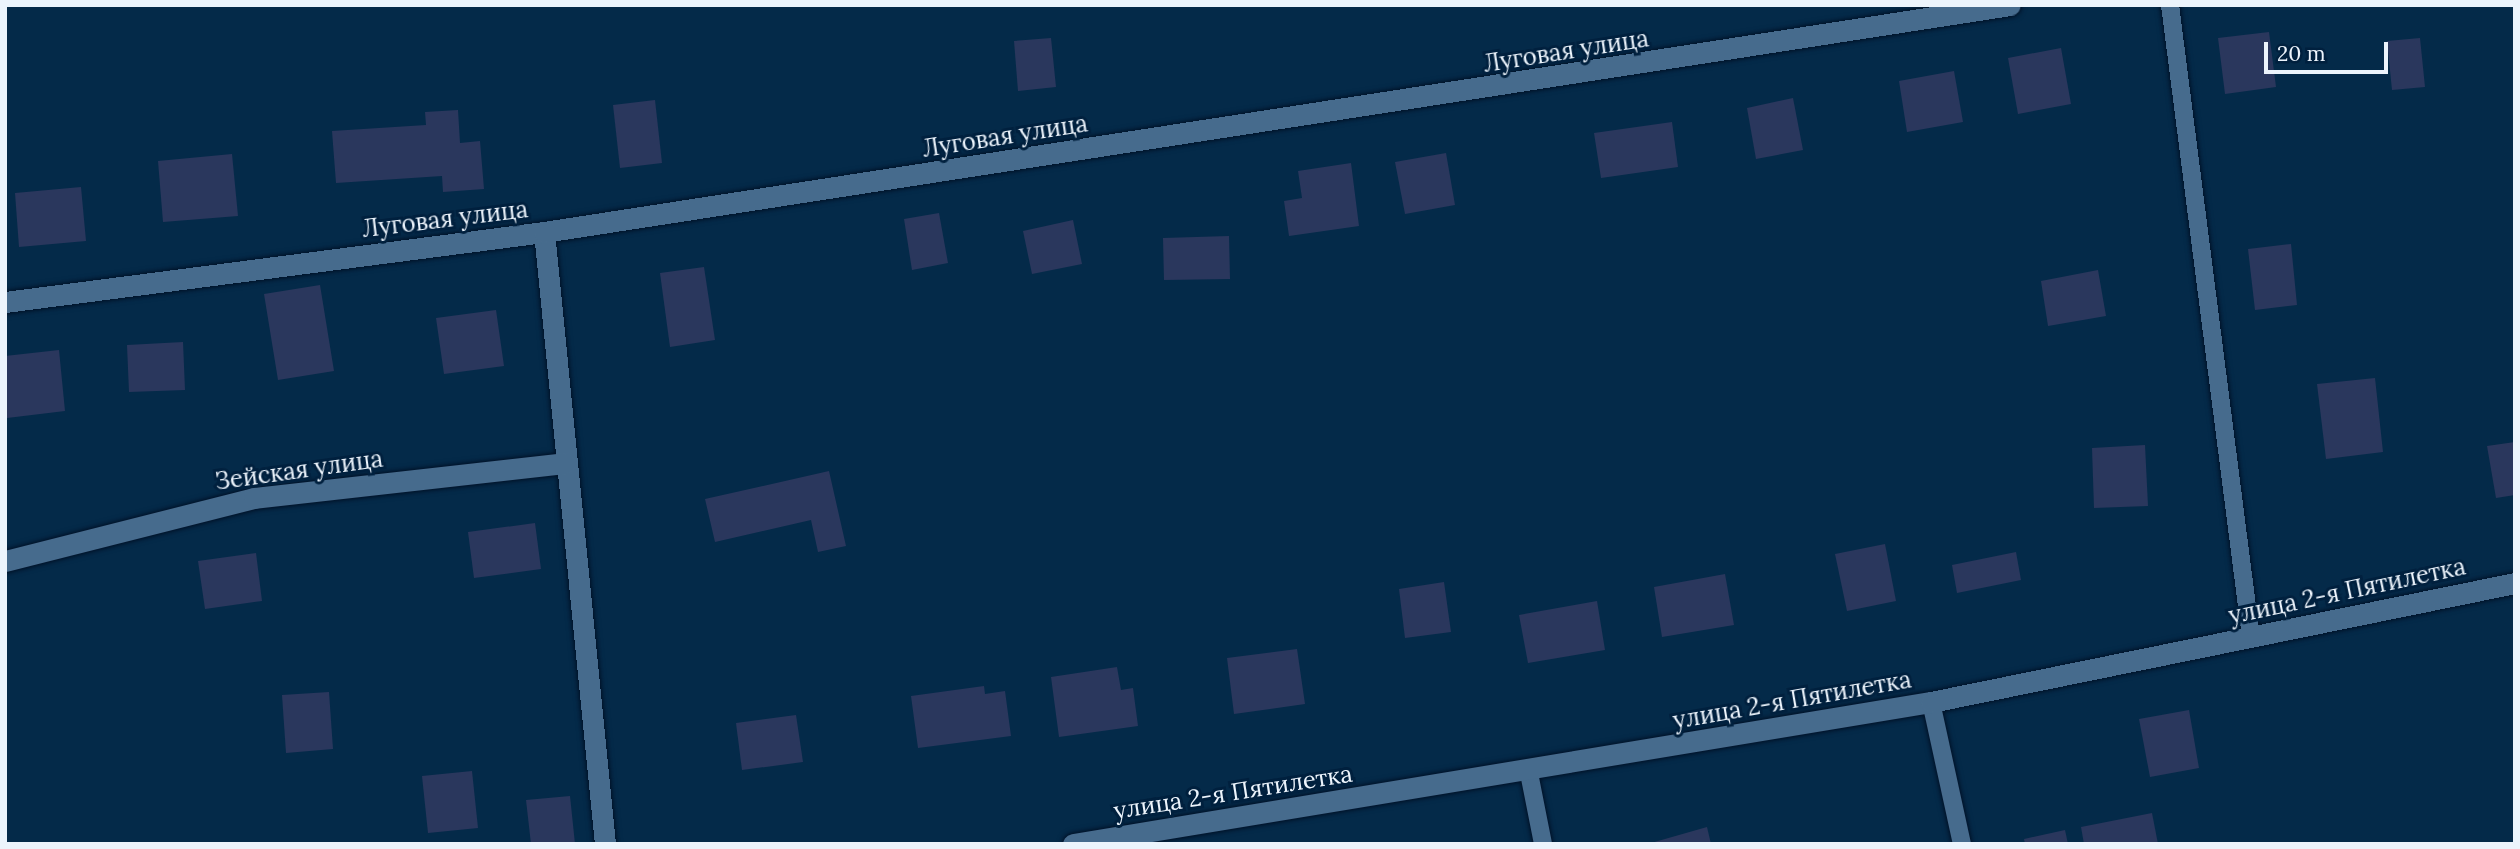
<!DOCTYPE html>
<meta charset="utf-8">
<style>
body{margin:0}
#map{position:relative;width:2520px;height:849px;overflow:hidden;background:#042a49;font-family:Lora,serif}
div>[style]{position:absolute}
.building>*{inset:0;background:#2a375d}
.roads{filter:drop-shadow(0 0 2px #001228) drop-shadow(0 0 2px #001228)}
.service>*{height:18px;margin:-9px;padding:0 9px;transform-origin:9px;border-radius:9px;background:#466b8d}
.minor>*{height:21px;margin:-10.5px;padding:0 10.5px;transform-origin:10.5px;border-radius:10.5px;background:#466b8d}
.secondary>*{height:21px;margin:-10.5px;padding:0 10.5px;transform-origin:10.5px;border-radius:10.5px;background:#466b8d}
span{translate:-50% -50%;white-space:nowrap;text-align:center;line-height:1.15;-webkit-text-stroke:6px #00203e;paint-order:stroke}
.street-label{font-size:24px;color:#ecf4fc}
.frame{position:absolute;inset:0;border:7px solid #ecf4fc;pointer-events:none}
.scale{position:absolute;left:2264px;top:42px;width:124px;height:32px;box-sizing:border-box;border:4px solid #ecf4fc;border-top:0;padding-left:9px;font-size:21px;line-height:24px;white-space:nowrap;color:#ecf4fc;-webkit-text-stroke:5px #00203e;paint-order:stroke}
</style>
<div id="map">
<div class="building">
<i style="clip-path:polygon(2269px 32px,2276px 87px,2225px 94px,2218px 38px)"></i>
<i style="clip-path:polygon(1051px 38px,1056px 87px,1018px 91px,1014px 41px)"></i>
<i style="clip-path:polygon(2420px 38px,2425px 87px,2392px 90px,2387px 41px)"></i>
<i style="clip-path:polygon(2061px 48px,2071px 104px,2018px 114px,2008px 58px)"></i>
<i style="clip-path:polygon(1954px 71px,1963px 122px,1907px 132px,1899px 81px)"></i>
<i style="clip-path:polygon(1793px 98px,1803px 150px,1756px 159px,1747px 108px)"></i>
<i style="clip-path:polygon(655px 100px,662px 163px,620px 168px,613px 105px)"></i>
<i style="clip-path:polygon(458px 110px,460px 143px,480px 141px,484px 189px,443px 192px,442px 176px,336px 183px,332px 131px,426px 125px,425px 112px)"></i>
<i style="clip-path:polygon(1672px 122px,1678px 167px,1601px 178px,1594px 133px)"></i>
<i style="clip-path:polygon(1446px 153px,1455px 205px,1405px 214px,1395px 162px)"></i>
<i style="clip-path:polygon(232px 154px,238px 216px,163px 222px,158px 161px)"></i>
<i style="clip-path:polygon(1351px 163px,1359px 226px,1289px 236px,1284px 201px,1302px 198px,1298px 171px)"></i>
<i style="clip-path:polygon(81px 187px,86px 241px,19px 247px,15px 193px)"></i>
<i style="clip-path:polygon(939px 213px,948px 263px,912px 270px,904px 219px)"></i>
<i style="clip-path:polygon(1073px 220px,1082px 264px,1032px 274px,1023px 231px)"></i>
<i style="clip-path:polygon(1229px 236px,1230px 279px,1164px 280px,1163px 238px)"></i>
<i style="clip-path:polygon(2291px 244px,2297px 305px,2255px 310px,2248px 249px)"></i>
<i style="clip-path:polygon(704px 267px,715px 340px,670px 347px,660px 273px)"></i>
<i style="clip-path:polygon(2098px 270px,2106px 316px,2048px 326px,2041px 281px)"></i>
<i style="clip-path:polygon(320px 285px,334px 371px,278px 380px,264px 294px)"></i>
<i style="clip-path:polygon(496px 310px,504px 366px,444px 374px,436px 318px)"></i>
<i style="clip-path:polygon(183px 342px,185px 390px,129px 392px,127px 345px)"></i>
<i style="clip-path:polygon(59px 350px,65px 411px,7px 418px,5px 356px)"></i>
<i style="clip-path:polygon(2375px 378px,2383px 452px,2326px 459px,2317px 384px)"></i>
<i style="clip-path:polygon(2515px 442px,2515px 495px,2496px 498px,2487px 446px)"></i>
<i style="clip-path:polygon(2145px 445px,2148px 506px,2094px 508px,2092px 448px)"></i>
<i style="clip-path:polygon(829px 471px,846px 546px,818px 552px,811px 520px,715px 542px,705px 499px)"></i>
<i style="clip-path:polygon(535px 523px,541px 569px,474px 578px,468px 532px)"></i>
<i style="clip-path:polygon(1885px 544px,1896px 601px,1847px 611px,1835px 554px)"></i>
<i style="clip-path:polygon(2016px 552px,2021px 580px,1957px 593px,1952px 565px)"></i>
<i style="clip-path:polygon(256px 553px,262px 601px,205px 609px,198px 561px)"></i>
<i style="clip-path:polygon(1725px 574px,1734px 625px,1662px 637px,1654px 587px)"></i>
<i style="clip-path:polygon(1444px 582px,1451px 632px,1405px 638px,1399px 589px)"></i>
<i style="clip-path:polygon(1597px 601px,1605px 650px,1528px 663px,1519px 615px)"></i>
<i style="clip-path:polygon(1297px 649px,1305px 704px,1234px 714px,1227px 658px)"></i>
<i style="clip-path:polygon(1117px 667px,1121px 690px,1133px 688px,1138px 726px,1059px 737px,1051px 677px)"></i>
<i style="clip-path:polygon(984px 686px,985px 694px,1005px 691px,1011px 736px,918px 748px,911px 696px)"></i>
<i style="clip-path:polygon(329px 692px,333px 749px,286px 753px,282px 695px)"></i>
<i style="clip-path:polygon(2189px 710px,2199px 768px,2150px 777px,2139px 719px)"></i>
<i style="clip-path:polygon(796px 715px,803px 762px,742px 770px,736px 723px)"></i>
<i style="clip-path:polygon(472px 771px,478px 828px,428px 833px,422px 776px)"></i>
<i style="clip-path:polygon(570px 796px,575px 844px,531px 844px,526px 800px)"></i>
<i style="clip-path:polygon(2152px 813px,2158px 844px,2084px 844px,2081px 827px)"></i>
<i style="clip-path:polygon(1707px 827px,1711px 844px,1652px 844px,1651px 843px)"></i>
<i style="clip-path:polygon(2065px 830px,2068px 844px,2025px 844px,2024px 839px)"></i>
</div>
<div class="roads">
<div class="service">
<i style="left:2170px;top:5px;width:637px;rotate:82.7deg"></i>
<i style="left:1931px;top:702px;width:145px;rotate:77.7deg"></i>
<i style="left:1529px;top:773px;width:72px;rotate:78.8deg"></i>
</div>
<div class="minor">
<i style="left:544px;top:232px;width:615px;rotate:84.31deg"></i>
<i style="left:5px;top:302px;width:544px;rotate:-7.4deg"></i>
<i style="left:544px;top:232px;width:1483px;rotate:-8.8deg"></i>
<i style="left:5px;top:561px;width:257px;rotate:-14.2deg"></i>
<i style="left:254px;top:498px;width:313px;rotate:-6.4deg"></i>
</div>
<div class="secondary">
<i style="left:1073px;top:844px;width:870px;rotate:-9.4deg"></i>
<i style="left:1931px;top:702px;width:596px;rotate:-11.52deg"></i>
</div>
</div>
<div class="street-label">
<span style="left:1566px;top:51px;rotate:-9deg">Луговая улица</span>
<span style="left:1005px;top:136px;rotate:-9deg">Луговая улица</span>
<span style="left:445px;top:219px;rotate:-7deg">Луговая улица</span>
<span style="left:299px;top:470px;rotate:-8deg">Зейская улица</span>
<span style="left:2347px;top:591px;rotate:-12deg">улица 2-я Пятилетка</span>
<span style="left:1792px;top:700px;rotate:-10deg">улица 2-я Пятилетка</span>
<span style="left:1233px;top:792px;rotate:-9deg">улица 2-я Пятилетка</span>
</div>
<div class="frame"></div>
<div class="scale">20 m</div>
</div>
